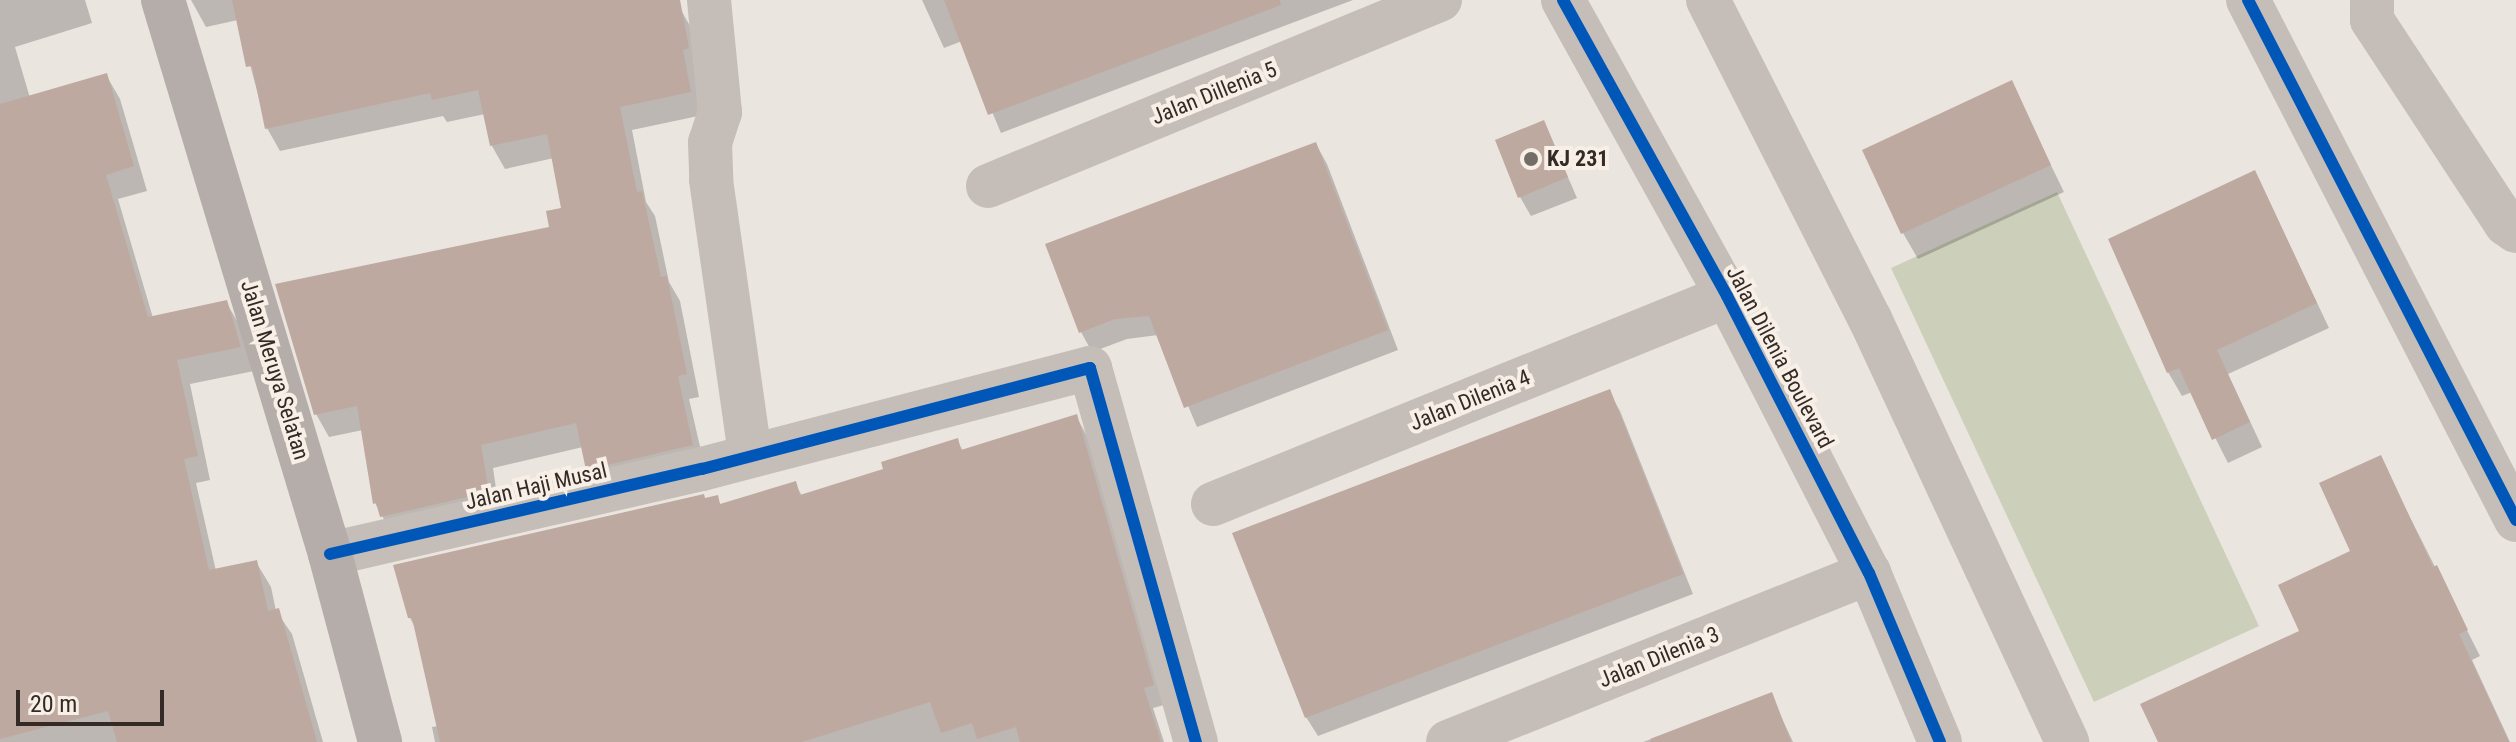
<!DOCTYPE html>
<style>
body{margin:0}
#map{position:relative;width:2516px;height:742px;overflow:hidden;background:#ebe5df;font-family:"Roboto Condensed",sans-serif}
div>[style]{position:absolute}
.green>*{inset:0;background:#ccd0ba}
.shadow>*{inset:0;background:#0003}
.building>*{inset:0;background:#bea9a1}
.minor>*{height:44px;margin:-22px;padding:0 22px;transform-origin:22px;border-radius:22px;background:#c4bdb8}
.secondary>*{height:44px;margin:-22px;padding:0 22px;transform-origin:22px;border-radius:22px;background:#b4ada9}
.cycleway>*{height:12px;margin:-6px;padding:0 6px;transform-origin:6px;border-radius:6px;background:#0057b8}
.dots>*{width:22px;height:22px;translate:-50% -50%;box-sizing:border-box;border:4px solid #f8efe6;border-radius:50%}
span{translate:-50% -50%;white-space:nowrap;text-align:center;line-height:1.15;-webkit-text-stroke:8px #f8efe6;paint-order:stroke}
.street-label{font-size:22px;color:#342b27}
.poi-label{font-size:22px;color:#342b27;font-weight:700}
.left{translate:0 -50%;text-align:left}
.scale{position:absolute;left:16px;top:690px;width:148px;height:36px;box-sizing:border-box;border:4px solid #342b27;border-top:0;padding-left:10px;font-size:24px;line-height:28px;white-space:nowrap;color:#342b27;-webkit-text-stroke:6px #f8efe6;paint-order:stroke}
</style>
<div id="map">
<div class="green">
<i style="clip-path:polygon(2057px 192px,2259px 626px,2094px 702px,1891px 268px)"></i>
</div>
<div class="shadow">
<i style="clip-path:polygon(0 0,85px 0,92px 23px,15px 47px,30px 98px,106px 75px,120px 99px,147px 191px,118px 199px,153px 318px,226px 302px,240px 326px,254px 371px,190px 384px,210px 480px,196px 483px,216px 571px,256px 562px,271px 587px,276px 611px,292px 634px,323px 742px,0 742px)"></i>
<i style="clip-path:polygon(191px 0,639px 0,681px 10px,694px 33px,703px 115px,632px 130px,646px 202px,655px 216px,669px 282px,680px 301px,699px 397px,689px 399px,705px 468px,601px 492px,588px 469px,583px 447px,493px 468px,500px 515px,395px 539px,375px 503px,363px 430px,329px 437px,316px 414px,551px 228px,564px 209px,554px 158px,505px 169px,492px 146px,485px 114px,447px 122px,443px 116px,280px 151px,267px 128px,238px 20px,206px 27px)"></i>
<i style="clip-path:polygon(922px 0,1353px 0,1001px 133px,962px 41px,944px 48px)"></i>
<i style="clip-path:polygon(2011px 83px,2064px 192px,1918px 259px,1903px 233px)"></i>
<i style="clip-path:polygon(1544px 122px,1577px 198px,1531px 216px,1520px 197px)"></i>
<i style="clip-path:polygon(1316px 144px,1327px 164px,1398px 350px,1197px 427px,1158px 335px,1127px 339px,1092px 352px,1081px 332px)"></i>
<i style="clip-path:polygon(2255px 172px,2329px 328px,2228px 374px,2262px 447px,2228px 463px,2192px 392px,2182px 396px,2168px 372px)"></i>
<i style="clip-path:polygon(1609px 392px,1620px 411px,1693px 594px,1318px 736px,1306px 717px)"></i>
<i style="clip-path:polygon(1076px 416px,1087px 436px,1164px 705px,1153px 708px,1164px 742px,435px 742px,432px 727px,438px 726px,417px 631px,410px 618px,705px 500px,717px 498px,721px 506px,795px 483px,802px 496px,886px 471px,957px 440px,963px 451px)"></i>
<i style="clip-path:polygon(2380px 458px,2480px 656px,2472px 660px,2510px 742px,2160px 742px,2302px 632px,2353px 552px)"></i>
<i style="clip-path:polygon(1771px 695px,1793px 742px,1643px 742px)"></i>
</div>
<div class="building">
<i style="clip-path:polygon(232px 0,680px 0,689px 48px,683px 50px,691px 92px,620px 107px,637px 192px,642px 191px,661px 277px,667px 276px,687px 374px,678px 376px,693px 445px,586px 470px,576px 423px,481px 445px,489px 492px,380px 517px,376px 503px,373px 504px,357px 406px,314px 415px,275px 284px,549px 227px,546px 211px,561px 208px,547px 134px,490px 146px,478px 90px,432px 100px,430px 93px,265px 129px,252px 66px,246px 67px)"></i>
<i style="clip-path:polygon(944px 0,1280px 0,1281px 5px,988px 115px)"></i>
<i style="clip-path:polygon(107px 73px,134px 166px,106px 175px,148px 317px,227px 300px,241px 347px,177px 360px,198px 456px,184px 459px,209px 570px,257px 560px,268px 611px,279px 608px,317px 742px,117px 742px,108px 711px,0 739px,0 104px)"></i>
<i style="clip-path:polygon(2012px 80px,2051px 165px,1901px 234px,1862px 150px)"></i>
<i style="clip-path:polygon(1544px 120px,1568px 177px,1518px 198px,1495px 140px)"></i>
<i style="clip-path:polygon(1316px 142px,1388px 330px,1184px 408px,1149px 316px,1115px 319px,1079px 333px,1045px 244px)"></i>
<i style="clip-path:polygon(2255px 170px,2317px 303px,2217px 350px,2250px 422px,2212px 440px,2179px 368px,2167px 373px,2108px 239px)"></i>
<i style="clip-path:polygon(1610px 389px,1683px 574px,1305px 718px,1232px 533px)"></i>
<i style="clip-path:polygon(1077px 414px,1154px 685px,1144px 688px,1161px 742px,1020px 742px,1016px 727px,977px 739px,972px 723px,941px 733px,930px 702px,802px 742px,440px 742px,412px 618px,408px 618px,393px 565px,704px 494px,705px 498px,718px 495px,720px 504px,796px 481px,800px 495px,883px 469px,881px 462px,958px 438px,961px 450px)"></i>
<i style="clip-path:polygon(2381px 455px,2433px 567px,2437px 565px,2468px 630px,2459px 634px,2509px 742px,2158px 742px,2140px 704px,2299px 631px,2278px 585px,2350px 551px,2319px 483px)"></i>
<i style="clip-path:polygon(1772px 692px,1791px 742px,1651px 742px,1650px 739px)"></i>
</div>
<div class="minor">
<i style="left:709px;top:0;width:113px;rotate:84.4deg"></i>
<i style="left:720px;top:112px;width:32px;rotate:108deg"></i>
<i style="left:710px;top:142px;width:38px;rotate:88deg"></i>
<i style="left:711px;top:180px;width:277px;rotate:81.9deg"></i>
<i style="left:1563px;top:0;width:338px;rotate:61deg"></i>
<i style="left:1727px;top:296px;width:311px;rotate:62.9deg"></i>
<i style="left:1869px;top:573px;width:183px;rotate:67.2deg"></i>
<i style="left:1708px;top:0;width:358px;rotate:63.1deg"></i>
<i style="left:1870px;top:319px;width:467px;rotate:65deg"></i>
<i style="left:2248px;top:0;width:585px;rotate:62.73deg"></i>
<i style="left:2372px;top:0;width:20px;rotate:90deg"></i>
<i style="left:2372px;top:20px;width:244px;rotate:56.7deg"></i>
<i style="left:2506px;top:224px;width:12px;rotate:35deg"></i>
<i style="left:988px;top:186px;width:489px;rotate:-22.4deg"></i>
<i style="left:1213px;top:504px;width:554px;rotate:-22.03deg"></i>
<i style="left:330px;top:554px;width:382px;rotate:-12.9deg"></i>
<i style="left:702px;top:469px;width:401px;rotate:-14.6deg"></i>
<i style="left:1090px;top:368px;width:389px;rotate:74.2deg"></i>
<i style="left:1448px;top:742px;width:454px;rotate:-21.9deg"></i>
</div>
<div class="secondary">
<i style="left:163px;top:0;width:579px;rotate:73.22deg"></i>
<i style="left:330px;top:554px;width:195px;rotate:75.1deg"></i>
</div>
<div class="cycleway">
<i style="left:1563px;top:0;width:338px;rotate:61deg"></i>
<i style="left:1727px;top:296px;width:311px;rotate:62.9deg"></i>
<i style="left:1869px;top:573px;width:183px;rotate:67.2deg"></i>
<i style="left:2248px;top:0;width:585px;rotate:62.73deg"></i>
<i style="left:330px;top:554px;width:382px;rotate:-12.9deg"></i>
<i style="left:702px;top:469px;width:401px;rotate:-14.6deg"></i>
<i style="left:1090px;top:368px;width:389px;rotate:74.2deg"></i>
</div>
<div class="dots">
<i style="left:1531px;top:159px;background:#746c67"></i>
</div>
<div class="street-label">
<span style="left:1214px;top:93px;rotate:-22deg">Jalan Dillenia 5</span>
<span style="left:1780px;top:357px;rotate:62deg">Jalan Dilenia Boulevard</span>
<span style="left:275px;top:370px;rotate:73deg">Jalan Meruya Selatan</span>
<span style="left:1470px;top:400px;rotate:-22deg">Jalan Dilenia 4</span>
<span style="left:536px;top:486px;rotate:-13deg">Jalan Haji Musal</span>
<span style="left:1659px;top:657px;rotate:-22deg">Jalan Dilenia 3</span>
</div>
<div class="poi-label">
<span class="left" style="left:1547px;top:159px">KJ 231</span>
</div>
<div class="scale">20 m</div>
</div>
